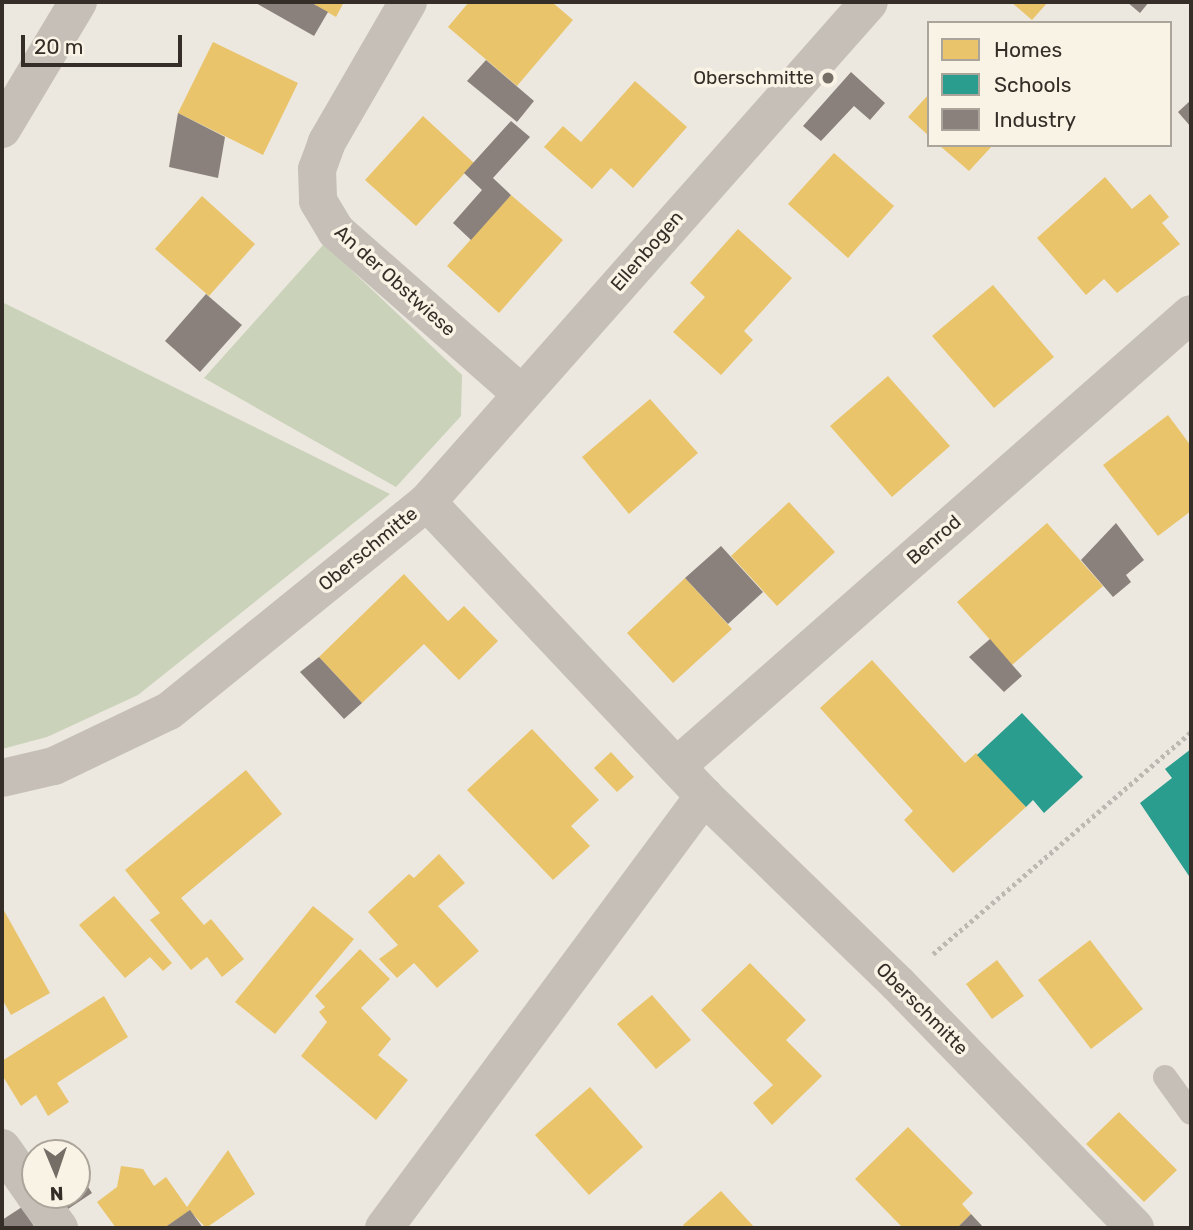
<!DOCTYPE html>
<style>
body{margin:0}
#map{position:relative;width:1193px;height:1230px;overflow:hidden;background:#ece8df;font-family:Rubik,sans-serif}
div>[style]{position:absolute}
.green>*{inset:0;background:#cad2b9}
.homes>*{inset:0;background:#e9c46a}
.schools>*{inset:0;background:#2a9d8f}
.industry>*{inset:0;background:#8a817c}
.path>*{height:4.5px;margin-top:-2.25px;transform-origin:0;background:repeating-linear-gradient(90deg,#bdb8b1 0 3.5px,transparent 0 7px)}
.service>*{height:24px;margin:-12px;padding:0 12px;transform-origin:12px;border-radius:12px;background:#c5bfb8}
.minor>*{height:38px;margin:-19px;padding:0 19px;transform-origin:19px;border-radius:19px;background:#c5bfb8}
.tertiary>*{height:38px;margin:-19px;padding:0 19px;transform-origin:19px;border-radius:19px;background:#c5bfb8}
.dots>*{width:19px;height:19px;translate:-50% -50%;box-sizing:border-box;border:4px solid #f9f3e6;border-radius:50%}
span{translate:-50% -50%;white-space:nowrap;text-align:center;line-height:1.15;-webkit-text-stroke:7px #f9f3e6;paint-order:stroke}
.poi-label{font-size:19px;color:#352d27}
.right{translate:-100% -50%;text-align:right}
.street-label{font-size:19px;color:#352d27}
.frame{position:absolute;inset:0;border:4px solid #352d27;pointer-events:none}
.legend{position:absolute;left:927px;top:21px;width:245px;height:126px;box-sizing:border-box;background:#f9f3e6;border:2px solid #aba49a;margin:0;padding:9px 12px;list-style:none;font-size:21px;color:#352d27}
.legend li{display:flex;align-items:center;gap:14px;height:35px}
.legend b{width:35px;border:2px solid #aba49a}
.north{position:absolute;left:21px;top:1139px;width:70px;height:70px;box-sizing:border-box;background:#f9f3e6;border:2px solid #aba49a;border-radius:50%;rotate:178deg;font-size:19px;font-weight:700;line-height:28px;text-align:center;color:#352d27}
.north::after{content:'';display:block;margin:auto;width:24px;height:32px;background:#756e67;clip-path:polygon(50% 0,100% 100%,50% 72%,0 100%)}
.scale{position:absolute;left:21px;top:35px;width:161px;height:32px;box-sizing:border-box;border:4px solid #352d27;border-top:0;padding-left:9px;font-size:21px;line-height:24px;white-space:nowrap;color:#352d27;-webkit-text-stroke:5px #f9f3e6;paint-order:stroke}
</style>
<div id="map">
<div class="green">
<i style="clip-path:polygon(324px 244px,462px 375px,461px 416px,396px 487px,204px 378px)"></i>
<i style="clip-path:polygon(2px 302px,390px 494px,138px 695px,47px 737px,2px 749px)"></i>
</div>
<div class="homes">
<i style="clip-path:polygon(310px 2px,344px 2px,336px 17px)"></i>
<i style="clip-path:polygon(469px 2px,552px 2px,573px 20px,517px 86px,448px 27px)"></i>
<i style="clip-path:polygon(1011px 2px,1048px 2px,1032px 20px)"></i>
<i style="clip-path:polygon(213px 42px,298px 83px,263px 155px,178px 113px)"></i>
<i style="clip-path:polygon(635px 81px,687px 127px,633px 188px,611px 168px,592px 189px,544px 147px,563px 126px,581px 142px)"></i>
<i style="clip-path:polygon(929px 94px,929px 136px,908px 117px)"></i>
<i style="clip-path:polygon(423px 116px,474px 163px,416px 226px,365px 180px)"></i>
<i style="clip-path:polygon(939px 145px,993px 145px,969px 171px)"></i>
<i style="clip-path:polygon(834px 153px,894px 206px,848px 258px,788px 204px)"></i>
<i style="clip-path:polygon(1105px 177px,1132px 209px,1150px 194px,1169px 217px,1162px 223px,1180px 244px,1117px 293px,1104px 279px,1086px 295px,1037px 238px)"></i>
<i style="clip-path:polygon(511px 195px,563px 240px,499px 313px,447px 266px)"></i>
<i style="clip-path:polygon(202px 196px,255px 244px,209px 296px,155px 249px)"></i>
<i style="clip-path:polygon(738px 229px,792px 278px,744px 331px,753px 340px,721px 375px,673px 332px,705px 297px,690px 283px)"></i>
<i style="clip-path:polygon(993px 285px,1054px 357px,994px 408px,932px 336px)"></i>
<i style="clip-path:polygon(888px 376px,950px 446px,892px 497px,830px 426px)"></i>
<i style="clip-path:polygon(650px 399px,698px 453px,629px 514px,582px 457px)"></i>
<i style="clip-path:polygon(1168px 415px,1191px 446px,1191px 511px,1158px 536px,1103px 465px)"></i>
<i style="clip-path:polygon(789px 502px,835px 552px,777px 606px,731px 556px)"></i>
<i style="clip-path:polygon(1047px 523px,1103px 586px,1012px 665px,957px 602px)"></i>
<i style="clip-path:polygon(404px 574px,448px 621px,464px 606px,498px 641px,459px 680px,424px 644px,362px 703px,319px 657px)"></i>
<i style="clip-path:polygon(685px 578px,732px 629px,673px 683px,627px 633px)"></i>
<i style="clip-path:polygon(872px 660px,965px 763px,976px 753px,1026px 807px,953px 873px,904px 820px,913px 811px,820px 708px)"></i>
<i style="clip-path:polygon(532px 729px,599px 800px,571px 826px,590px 846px,553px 880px,467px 790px)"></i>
<i style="clip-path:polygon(611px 752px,634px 777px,617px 792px,594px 768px)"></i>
<i style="clip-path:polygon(246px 770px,282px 814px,181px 898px,204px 925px,211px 919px,244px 959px,222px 977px,207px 957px,191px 970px,150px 920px,160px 913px,125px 870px)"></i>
<i style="clip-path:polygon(439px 854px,465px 883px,438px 906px,479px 951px,437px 988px,414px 963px,397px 978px,379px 959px,398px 945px,368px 912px,409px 874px,414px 878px)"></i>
<i style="clip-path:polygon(114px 896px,172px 963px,163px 971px,150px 957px,125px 978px,79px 925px)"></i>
<i style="clip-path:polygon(313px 906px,354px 939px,275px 1034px,235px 1002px)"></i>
<i style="clip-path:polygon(2px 907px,50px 993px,11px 1015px,2px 999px)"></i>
<i style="clip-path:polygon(1090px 940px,1143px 1009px,1091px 1049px,1038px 980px)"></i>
<i style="clip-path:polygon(360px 949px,390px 979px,361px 1008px,391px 1039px,378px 1055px,408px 1080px,376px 1120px,301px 1056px,327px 1022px,319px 1012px,325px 1007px,315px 996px)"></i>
<i style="clip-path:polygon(997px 960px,1024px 996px,992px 1019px,966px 984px)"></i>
<i style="clip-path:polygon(750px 963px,806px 1020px,786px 1040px,822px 1076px,772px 1125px,753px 1103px,773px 1085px,701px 1010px)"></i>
<i style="clip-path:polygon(652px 995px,691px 1040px,656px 1069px,617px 1024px)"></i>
<i style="clip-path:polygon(104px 996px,128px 1037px,57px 1083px,69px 1102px,48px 1116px,36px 1095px,21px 1106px,2px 1075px,2px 1061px)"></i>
<i style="clip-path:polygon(590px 1087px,643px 1147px,589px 1195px,535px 1135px)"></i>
<i style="clip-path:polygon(1119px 1112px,1177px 1170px,1144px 1202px,1086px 1144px)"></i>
<i style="clip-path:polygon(908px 1127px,973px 1193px,962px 1204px,971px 1214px,957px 1228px,903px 1228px,855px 1179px)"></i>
<i style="clip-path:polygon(228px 1150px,255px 1194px,206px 1228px,190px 1211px,164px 1228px,116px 1228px,97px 1202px,117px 1187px,121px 1166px,143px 1169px,154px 1186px,166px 1177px,187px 1207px)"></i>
<i style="clip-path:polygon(721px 1191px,755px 1228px,686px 1228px,683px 1225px)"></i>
</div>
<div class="schools">
<i style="clip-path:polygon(1022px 713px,1083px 777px,1044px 813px,1033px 800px,1026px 807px,977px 755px)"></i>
<i style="clip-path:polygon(1191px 749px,1191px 879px,1140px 803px,1172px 778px,1165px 769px)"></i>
</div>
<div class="industry">
<i style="clip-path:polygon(254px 2px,310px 2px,328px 12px,314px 36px)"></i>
<i style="clip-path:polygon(1127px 2px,1149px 2px,1140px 13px)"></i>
<i style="clip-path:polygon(486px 60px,534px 101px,517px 122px,467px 81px)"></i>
<i style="clip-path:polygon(851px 72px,885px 103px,870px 120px,854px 106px,821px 141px,803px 126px)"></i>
<i style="clip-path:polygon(1191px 100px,1191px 127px,1178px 112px)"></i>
<i style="clip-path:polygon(178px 113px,225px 137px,218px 178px,169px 167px)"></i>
<i style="clip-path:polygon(511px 121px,530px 137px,493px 178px,511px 195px,471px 240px,453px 223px,482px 190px,464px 173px)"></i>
<i style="clip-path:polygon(206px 294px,242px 325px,200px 372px,165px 341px)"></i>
<i style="clip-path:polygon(1116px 523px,1144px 560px,1126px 575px,1131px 582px,1113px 597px,1081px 560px)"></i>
<i style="clip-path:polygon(721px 546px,763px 592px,728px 624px,685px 578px)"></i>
<i style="clip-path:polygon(990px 639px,1022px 676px,1004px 692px,969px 657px)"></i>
<i style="clip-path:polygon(319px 657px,362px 703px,344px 719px,300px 672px)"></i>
<i style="clip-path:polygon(77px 1170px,92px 1193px,68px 1209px,58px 1195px,77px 1195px)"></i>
<i style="clip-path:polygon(22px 1207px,35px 1228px,2px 1228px,2px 1220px)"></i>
<i style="clip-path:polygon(190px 1210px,203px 1228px,164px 1228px)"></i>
<i style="clip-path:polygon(971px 1214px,984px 1228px,957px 1228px)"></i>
</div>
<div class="path">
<i style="left:933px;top:954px;width:340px;rotate:-40.7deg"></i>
</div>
<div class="service">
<i style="left:1165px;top:1077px;width:44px;rotate:54.2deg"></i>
</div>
<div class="minor">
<i style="left:408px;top:2px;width:162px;rotate:120.1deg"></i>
<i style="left:327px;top:142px;width:29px;rotate:110deg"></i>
<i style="left:317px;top:169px;width:32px;rotate:88deg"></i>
<i style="left:318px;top:201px;width:35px;rotate:59deg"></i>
<i style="left:336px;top:231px;width:244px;rotate:41.3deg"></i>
<i style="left:427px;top:502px;width:404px;rotate:46.7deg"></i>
<i style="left:704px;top:796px;width:270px;rotate:44.1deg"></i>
<i style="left:898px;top:984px;width:340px;rotate:45.8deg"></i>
<i style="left:677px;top:766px;width:684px;rotate:-41.33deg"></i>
<i style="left:2px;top:778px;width:53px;rotate:-13deg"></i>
<i style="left:54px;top:766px;width:127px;rotate:-25.6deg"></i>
<i style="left:169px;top:711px;width:332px;rotate:-39deg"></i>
<i style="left:427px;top:502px;width:667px;rotate:-48.52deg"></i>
<i style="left:2px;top:1148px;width:57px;rotate:54.9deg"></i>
<i style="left:35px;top:1195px;width:41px;rotate:54deg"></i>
<i style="left:384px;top:1228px;width:538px;rotate:-53.47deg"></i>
</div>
<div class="tertiary">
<i style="left:2px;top:129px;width:148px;rotate:-59.1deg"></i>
</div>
<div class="dots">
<i style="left:828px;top:78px;background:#756e67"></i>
</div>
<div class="poi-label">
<span class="right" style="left:814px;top:78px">Oberschmitte</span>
</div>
<div class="street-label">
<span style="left:647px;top:251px;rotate:-49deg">Ellenbogen</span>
<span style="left:395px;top:281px;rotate:42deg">An der Obstwiese</span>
<span style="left:934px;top:540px;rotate:-41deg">Benrod</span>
<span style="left:368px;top:549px;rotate:-39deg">Oberschmitte</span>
<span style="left:922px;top:1009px;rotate:45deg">Oberschmitte</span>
</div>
<div class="frame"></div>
<ul class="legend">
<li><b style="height:19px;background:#e9c46a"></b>Homes</li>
<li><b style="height:19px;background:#2a9d8f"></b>Schools</li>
<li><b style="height:19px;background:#8a817c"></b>Industry</li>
</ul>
<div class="north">N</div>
<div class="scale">20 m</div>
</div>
